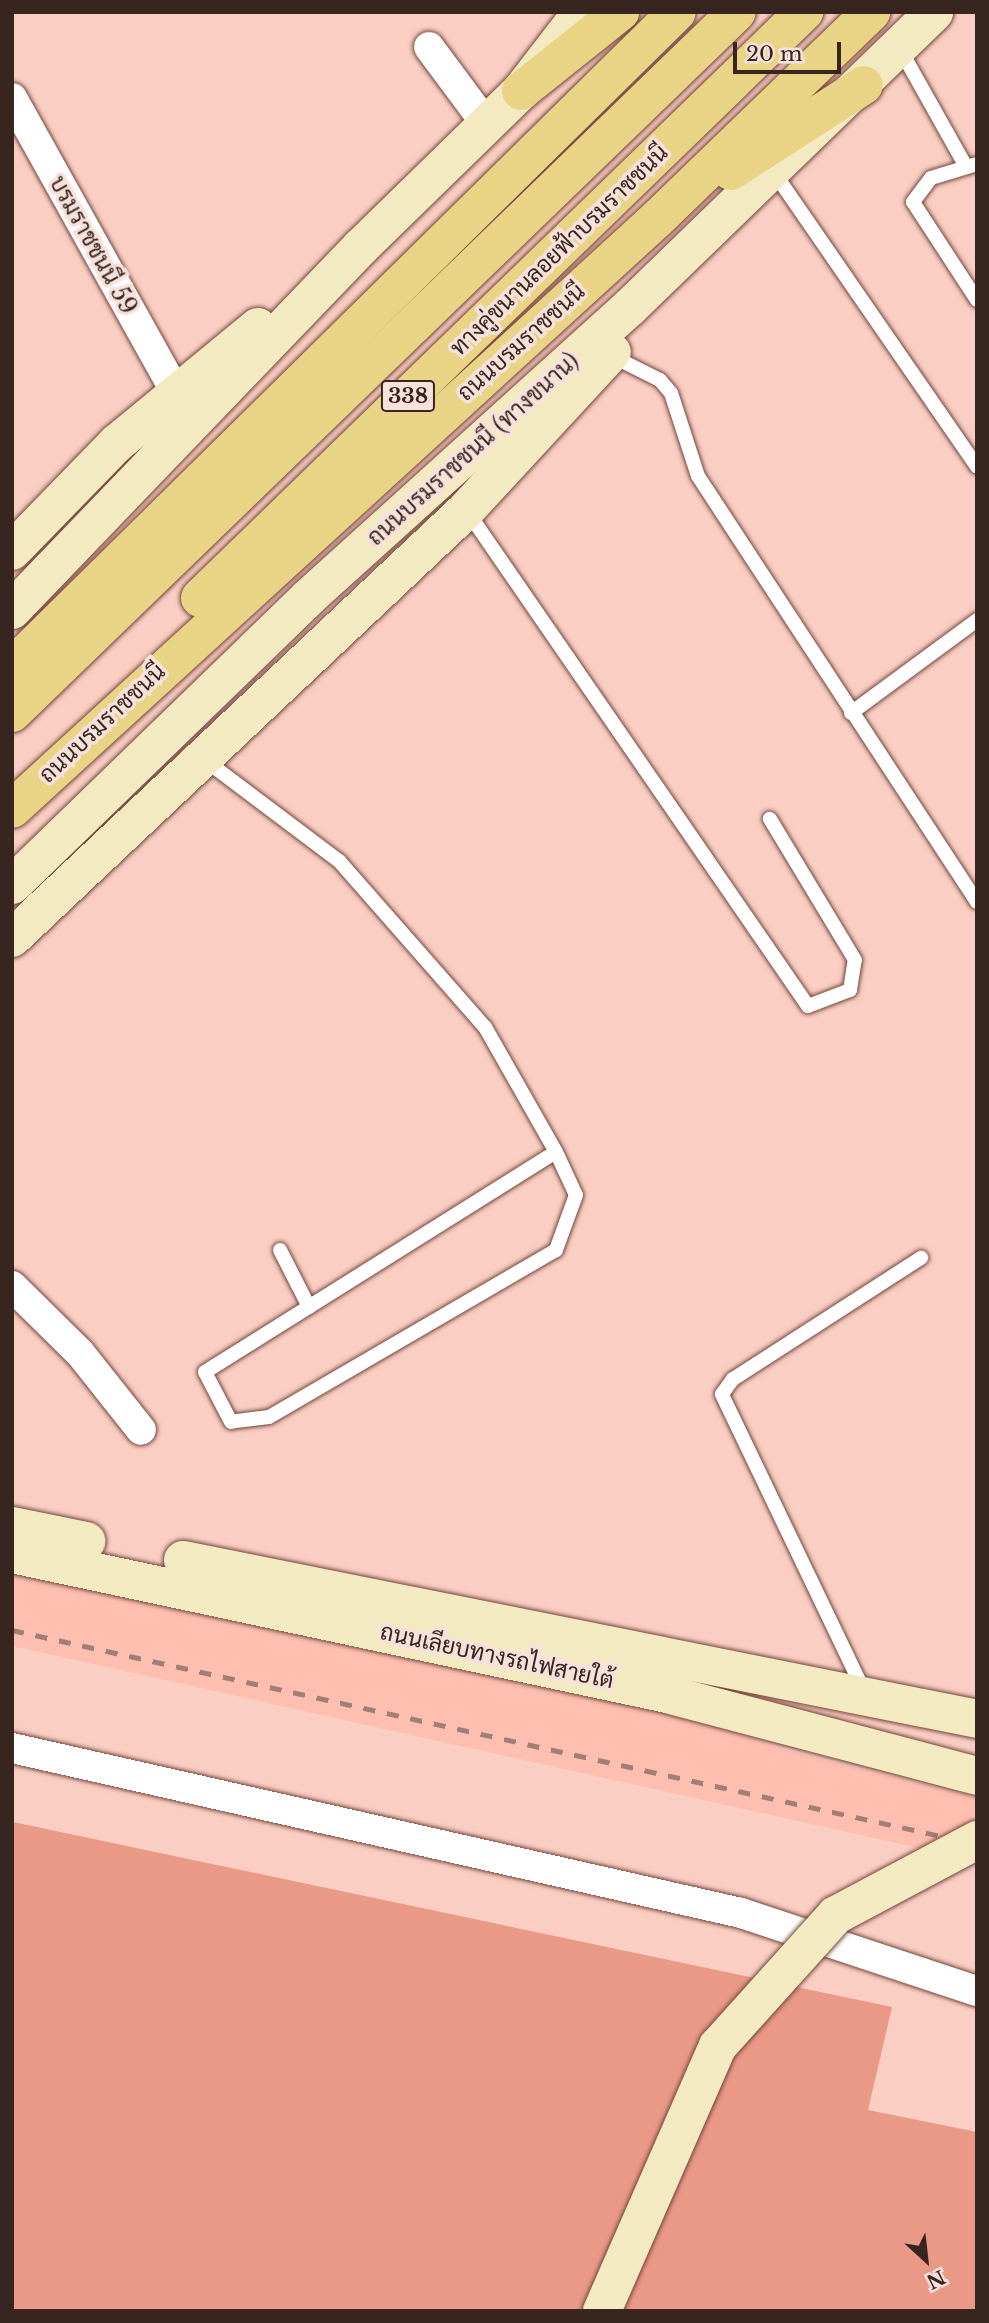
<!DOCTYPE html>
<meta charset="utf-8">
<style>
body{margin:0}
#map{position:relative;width:989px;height:2323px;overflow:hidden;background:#facec3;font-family:"Libre Baskerville",Sarabun,serif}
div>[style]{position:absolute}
.built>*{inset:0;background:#febfb0}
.green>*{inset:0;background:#ea9987}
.roads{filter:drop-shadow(0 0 2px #74463c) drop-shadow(0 0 2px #74463c)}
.service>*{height:14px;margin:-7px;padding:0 7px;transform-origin:7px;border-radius:7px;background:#fff}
.minor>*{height:30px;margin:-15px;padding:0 15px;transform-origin:15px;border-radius:15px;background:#fff}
.secondary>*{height:38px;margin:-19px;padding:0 19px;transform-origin:19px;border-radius:19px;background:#f4eac2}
.primary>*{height:38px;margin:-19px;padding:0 19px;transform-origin:19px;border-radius:19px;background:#e9d486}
.rail>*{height:5px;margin-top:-2.5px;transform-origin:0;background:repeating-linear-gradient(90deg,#a07f77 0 12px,transparent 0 24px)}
.bridges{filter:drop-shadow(0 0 2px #74463c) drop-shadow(0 0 2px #74463c)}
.secondary-bridge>*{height:38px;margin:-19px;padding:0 19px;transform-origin:19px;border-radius:19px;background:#f4eac2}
span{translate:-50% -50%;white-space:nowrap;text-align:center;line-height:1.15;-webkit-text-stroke:7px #f8e1db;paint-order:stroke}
.shield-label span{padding:2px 5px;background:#f8e1db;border:2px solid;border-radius:5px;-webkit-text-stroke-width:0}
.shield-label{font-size:21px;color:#392520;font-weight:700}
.street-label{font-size:23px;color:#392520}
.frame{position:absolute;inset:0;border:14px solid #392520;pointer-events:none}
.north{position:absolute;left:891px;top:2225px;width:70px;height:70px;-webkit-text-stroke:5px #f8e1db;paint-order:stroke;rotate:153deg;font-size:19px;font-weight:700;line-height:28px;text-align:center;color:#392520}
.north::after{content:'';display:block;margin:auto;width:24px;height:32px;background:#392520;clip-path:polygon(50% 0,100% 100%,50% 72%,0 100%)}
.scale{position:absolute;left:733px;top:42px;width:108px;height:32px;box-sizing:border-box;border:4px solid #392520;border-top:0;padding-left:9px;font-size:21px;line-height:24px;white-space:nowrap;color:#392520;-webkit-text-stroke:5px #f8e1db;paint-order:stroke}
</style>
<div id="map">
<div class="built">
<i style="clip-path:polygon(12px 1575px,728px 1727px,777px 1748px,977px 1798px,977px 1861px,12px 1646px)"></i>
</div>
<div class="green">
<i style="clip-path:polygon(13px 1822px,892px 2007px,868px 2110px,977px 2132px,977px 2311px,12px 2311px)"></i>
</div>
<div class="roads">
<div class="service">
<i style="left:900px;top:49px;width:133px;rotate:60.7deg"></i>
<i style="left:977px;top:164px;width:48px;rotate:163.1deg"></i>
<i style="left:931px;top:178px;width:30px;rotate:127deg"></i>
<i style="left:913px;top:202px;width:117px;rotate:56.9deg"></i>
<i style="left:773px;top:171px;width:359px;rotate:55.4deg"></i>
<i style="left:612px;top:356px;width:54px;rotate:26.6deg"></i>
<i style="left:660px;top:380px;width:17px;rotate:50deg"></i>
<i style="left:671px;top:393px;width:87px;rotate:72deg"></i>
<i style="left:698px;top:476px;width:509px;rotate:56.78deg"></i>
<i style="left:467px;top:511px;width:601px;rotate:55.44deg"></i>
<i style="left:808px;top:1006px;width:45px;rotate:-20.9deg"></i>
<i style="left:850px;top:990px;width:30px;rotate:-81deg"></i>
<i style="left:855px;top:960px;width:165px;rotate:-121.1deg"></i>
<i style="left:851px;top:713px;width:157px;rotate:-36.4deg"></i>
<i style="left:205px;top:760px;width:168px;rotate:37deg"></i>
<i style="left:339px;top:861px;width:221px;rotate:48.7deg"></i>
<i style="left:485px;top:1027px;width:144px;rotate:60.4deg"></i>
<i style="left:556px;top:1152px;width:47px;rotate:65.1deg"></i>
<i style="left:576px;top:1195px;width:59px;rotate:110deg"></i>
<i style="left:556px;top:1250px;width:332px;rotate:149.8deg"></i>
<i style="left:269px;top:1417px;width:38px;rotate:173deg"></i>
<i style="left:231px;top:1422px;width:56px;rotate:-117.5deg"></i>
<i style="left:205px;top:1372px;width:414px;rotate:-32.1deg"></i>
<i style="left:280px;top:1250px;width:64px;rotate:63deg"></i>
<i style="left:864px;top:1691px;width:329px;rotate:-115.6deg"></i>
<i style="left:722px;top:1394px;width:19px;rotate:-54deg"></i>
<i style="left:733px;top:1379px;width:224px;rotate:-32.8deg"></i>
</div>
<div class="minor">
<i style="left:429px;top:47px;width:97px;rotate:53.4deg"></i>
<i style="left:12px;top:98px;width:335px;rotate:60.9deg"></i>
<i style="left:12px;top:1286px;width:95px;rotate:44.6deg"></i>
<i style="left:80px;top:1353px;width:98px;rotate:51.6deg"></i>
<i style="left:12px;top:1748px;width:747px;rotate:12.75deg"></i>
<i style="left:741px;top:1913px;width:249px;rotate:18.3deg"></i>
</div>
<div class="secondary">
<i style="left:12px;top:551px;width:149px;rotate:-45.8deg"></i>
<i style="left:116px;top:444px;width:184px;rotate:-39.5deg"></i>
<i style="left:12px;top:610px;width:504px;rotate:-46.13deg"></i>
<i style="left:361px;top:247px;width:223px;rotate:-44.3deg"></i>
<i style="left:521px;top:91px;width:100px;rotate:-52.3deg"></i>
<i style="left:12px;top:885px;width:414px;rotate:-44.1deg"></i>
<i style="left:309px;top:597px;width:431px;rotate:-42.1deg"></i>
<i style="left:629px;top:308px;width:425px;rotate:-44.1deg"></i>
<i style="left:12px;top:938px;width:624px;rotate:-43.31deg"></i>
<i style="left:466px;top:510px;width:215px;rotate:-47.3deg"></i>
<i style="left:12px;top:1526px;width:76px;rotate:11.5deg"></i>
<i style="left:12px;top:1554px;width:670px;rotate:12.06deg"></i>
<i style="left:667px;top:1694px;width:321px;rotate:14.8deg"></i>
<i style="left:183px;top:1560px;width:810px;rotate:11.32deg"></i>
</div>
<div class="primary">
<i style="left:521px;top:91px;width:127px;rotate:-38.6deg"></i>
<i style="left:731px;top:171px;width:158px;rotate:-32.9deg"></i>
<i style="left:200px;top:598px;width:842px;rotate:-44.13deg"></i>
<i style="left:12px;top:667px;width:933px;rotate:-44.57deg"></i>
<i style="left:12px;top:713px;width:1008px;rotate:-44.04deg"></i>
<i style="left:12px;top:809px;width:874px;rotate:-42.45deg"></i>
<i style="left:657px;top:219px;width:298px;rotate:-44deg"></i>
</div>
</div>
<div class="rail">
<i style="left:12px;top:1630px;width:988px;rotate:12.5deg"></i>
</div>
<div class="bridges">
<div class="secondary-bridge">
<i style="left:602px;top:2311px;width:289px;rotate:-66.4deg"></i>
<i style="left:718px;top:2046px;width:176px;rotate:-48deg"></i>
<i style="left:836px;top:1915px;width:160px;rotate:-28deg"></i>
</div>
</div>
<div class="shield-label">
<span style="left:408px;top:396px">338</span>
</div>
<div class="street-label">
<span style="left:93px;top:245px;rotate:61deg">บรมราชชนนี 59</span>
<span style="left:559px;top:250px;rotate:-44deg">ทางคู่ขนานลอยฟ้าบรมราชชนนี</span>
<span style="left:521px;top:342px;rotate:-42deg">ถนนบรมราชชนนี</span>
<span style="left:473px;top:449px;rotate:-42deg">ถนนบรมราชชนนี (ทางขนาน)</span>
<span style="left:102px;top:723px;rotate:-43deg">ถนนบรมราชชนนี</span>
<span style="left:497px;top:1656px;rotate:12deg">ถนนเลียบทางรถไฟสายใต้</span>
</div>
<div class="frame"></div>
<div class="north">N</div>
<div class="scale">20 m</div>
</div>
